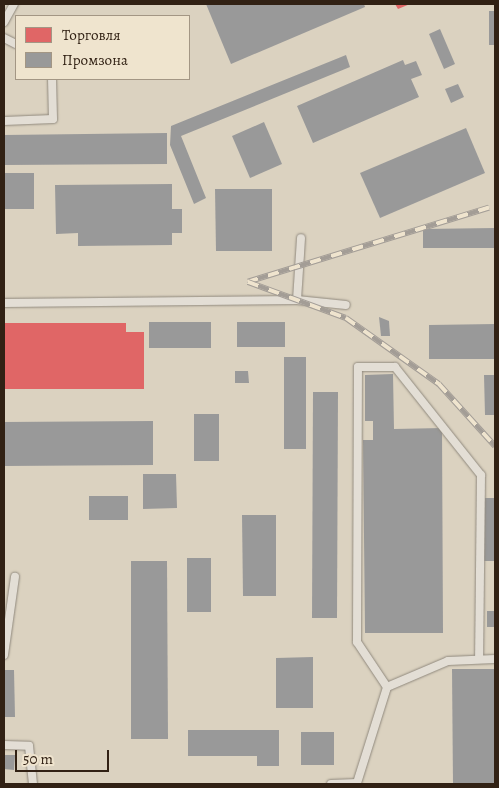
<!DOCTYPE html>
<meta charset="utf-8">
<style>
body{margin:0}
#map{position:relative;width:499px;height:788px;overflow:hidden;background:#dbd2c0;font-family:Alegreya,serif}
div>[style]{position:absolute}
.shops>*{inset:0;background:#e06666}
.industry>*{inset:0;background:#999}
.roads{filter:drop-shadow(0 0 1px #90897d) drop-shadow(0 0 1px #90897d)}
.service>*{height:8px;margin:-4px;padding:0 4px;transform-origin:4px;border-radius:4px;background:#e3ded5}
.rail>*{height:5.5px;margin-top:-2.75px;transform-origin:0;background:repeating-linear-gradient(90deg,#efe4ce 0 11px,#a39d96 0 22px);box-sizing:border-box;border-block:1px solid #a39d96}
span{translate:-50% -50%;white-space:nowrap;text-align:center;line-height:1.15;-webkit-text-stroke:5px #efe4ce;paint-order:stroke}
.frame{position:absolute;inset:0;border:5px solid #312114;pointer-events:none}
.legend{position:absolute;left:15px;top:15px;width:175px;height:65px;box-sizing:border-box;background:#efe4ce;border:1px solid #a39684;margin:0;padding:6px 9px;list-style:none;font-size:15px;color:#312114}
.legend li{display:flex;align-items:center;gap:10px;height:25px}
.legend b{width:25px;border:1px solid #a39684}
.scale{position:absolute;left:15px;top:750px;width:94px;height:22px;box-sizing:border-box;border:2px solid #312114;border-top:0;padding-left:6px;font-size:15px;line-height:18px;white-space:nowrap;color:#312114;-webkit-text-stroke:4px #efe4ce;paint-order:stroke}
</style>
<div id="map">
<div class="shops">
<i style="clip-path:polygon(395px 4px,410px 4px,398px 9px)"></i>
<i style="clip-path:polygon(4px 323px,126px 323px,126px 332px,144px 332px,144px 389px,4px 389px)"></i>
</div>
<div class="industry">
<i style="clip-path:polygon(206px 4px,364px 4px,365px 7px,231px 64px)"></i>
<i style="clip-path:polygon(489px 11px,495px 11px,495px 45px,489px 45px)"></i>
<i style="clip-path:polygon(440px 29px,455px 64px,444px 69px,429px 34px)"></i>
<i style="clip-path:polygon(346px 55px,350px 67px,181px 136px,206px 198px,194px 204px,170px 145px,171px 126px)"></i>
<i style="clip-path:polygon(403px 60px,405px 65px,416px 61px,422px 75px,411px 79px,419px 97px,313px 143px,297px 106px)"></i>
<i style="clip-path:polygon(458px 84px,464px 97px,451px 103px,445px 89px)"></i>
<i style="clip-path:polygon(264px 122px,282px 164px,250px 178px,232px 136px)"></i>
<i style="clip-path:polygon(466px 128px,485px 173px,380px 218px,360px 173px)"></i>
<i style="clip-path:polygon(167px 133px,167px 164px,4px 165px,4px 135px)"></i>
<i style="clip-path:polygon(4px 173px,34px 173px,34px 209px,4px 209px)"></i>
<i style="clip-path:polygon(172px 184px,172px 209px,182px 209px,182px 233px,172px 233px,172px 245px,78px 246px,78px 233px,56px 234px,55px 185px)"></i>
<i style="clip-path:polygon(215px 189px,272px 189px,272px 251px,216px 251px)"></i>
<i style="clip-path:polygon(495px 228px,495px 248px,423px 248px,423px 229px)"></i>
<i style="clip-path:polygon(379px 317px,389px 321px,390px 336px,381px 336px)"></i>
<i style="clip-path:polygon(149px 322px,211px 322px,211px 348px,149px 348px)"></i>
<i style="clip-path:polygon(237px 322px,285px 322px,285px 347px,237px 347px)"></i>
<i style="clip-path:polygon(495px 324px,495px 359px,429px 359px,429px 325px)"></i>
<i style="clip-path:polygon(284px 357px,306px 357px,306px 449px,284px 449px)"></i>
<i style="clip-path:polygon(235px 371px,248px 371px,249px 383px,235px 383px)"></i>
<i style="clip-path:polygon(393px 374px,394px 429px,442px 428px,443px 633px,365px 633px,363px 440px,373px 440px,373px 421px,365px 421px,365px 375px)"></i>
<i style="clip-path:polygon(484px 375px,495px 375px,495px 415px,485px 415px)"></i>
<i style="clip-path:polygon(313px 392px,338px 392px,337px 618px,312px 618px)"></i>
<i style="clip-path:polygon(194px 414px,219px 414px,219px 461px,194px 461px)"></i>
<i style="clip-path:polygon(153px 421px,153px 465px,4px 466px,4px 422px)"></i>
<i style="clip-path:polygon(143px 474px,176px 474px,177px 508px,143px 509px)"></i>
<i style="clip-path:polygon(89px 496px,128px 496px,128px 520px,89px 520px)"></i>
<i style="clip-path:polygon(483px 498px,495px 498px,495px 561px,484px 561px)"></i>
<i style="clip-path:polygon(242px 515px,276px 515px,276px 596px,243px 596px)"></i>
<i style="clip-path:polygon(187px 558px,211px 558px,211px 612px,187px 612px)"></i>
<i style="clip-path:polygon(131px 561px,167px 561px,168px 739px,131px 739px)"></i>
<i style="clip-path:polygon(487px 611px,495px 611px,495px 627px,487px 627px)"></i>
<i style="clip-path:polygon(313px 657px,313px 708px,276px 708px,276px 658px)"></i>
<i style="clip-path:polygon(452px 669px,495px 669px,495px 784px,453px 784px)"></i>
<i style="clip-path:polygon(4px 670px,14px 670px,15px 717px,4px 717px)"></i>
<i style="clip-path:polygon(188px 730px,279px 730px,279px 766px,257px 766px,257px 756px,188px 756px)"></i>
<i style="clip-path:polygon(301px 732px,334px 732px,334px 765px,301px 765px)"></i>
<i style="clip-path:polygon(4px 755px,15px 755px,14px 770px,4px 769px)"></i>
</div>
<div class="roads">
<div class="service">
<i style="left:4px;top:22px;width:21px;rotate:-61deg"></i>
<i style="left:4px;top:38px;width:13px;rotate:27deg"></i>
<i style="left:4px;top:121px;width:49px;rotate:-2.3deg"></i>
<i style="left:53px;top:119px;width:40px;rotate:-91.4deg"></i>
<i style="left:297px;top:300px;width:62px;rotate:-86.3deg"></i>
<i style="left:4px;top:303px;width:293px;rotate:-0.6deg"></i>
<i style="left:297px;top:300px;width:49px;rotate:5.8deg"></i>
<i style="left:4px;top:655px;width:79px;rotate:-82deg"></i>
<i style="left:387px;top:687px;width:54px;rotate:-123.7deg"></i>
<i style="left:357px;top:642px;width:275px;rotate:-89.8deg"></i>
<i style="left:358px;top:367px;width:37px"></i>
<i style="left:395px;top:367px;width:138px;rotate:51.5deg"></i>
<i style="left:481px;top:475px;width:183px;rotate:90.6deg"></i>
<i style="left:4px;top:745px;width:25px;rotate:2deg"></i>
<i style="left:29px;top:746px;width:38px;rotate:84deg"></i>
<i style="left:331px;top:784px;width:26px;rotate:-2deg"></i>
<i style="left:357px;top:783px;width:101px;rotate:-72.6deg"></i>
<i style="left:387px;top:687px;width:66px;rotate:-23.1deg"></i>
<i style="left:448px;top:661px;width:47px;rotate:-2.4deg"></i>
</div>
</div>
<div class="rail">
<i style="left:489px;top:208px;width:252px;rotate:162.9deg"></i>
<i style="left:248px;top:282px;width:104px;rotate:20.2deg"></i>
<i style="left:346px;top:318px;width:114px;rotate:35.4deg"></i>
<i style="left:439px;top:384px;width:84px;rotate:47.9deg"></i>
</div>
<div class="frame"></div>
<ul class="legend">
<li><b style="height:14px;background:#e06666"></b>Торговля</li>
<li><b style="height:14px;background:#999"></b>Промзона</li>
</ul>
<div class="scale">50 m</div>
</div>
